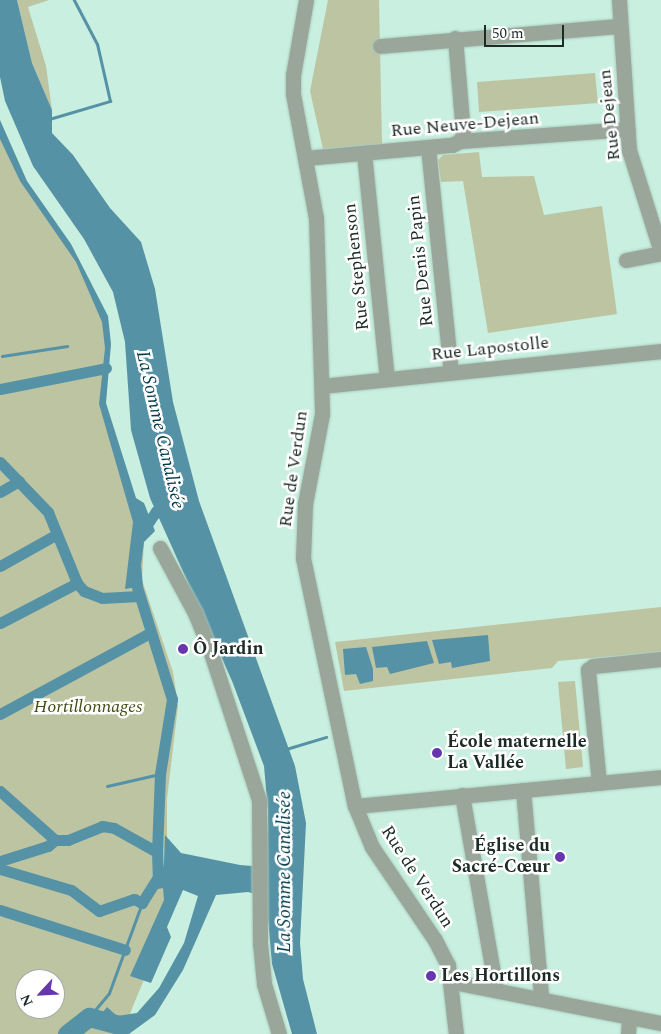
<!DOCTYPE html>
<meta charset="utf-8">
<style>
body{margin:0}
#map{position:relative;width:661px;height:1034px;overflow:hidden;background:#c8efdf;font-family:Spectral,serif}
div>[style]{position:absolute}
.green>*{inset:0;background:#bcc4a2}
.water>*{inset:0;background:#5692a5}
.stream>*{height:3px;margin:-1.5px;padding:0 1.5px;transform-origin:1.5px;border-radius:1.5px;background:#5692a5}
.canal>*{height:11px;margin:-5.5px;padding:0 5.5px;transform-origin:5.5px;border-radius:5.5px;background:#5692a5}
.river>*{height:19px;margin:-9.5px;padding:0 9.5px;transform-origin:9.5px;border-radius:9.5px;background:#5692a5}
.roads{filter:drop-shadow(0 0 1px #a9ccbe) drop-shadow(0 0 1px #a9ccbe)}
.minor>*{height:15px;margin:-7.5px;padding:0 7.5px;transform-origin:7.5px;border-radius:7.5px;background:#9ba69b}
.dots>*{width:14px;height:14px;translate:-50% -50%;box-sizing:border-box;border:2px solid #fff;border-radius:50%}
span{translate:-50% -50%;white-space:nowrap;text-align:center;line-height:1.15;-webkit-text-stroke:5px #fff;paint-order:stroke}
.street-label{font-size:18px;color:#1d2b26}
.poi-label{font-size:18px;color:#1d2b26;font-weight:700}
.left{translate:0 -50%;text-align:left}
.right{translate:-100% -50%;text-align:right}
.park-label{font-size:18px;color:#424c13;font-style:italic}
.water-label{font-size:19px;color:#003a48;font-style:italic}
.north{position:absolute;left:15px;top:969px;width:50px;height:50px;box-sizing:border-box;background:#fff;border:1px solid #a5aaa8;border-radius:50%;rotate:245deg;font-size:14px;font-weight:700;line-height:20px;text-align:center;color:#1d2b26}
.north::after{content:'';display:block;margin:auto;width:18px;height:22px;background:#6537ae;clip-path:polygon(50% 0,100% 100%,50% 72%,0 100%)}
.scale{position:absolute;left:484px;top:25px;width:80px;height:22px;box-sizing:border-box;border:2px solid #1d2b26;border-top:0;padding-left:6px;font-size:15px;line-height:18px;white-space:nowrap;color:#1d2b26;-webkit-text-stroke:4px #fff;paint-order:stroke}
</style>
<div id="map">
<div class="green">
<i style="clip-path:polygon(17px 0,49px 0,28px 7px,46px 66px,52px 110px,32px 63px)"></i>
<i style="clip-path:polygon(328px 0,379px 0,382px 144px,323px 149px,310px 91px)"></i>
<i style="clip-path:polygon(595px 73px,598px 103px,479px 112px,477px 82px)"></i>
<i style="clip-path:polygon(evenodd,0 128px,25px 180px,73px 251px,108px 321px,104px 405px,144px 542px,142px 580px,173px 672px,178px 706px,167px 799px,167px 847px,190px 868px,131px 1011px,126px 1034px,0 1034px,0 128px,25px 979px,55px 979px,55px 1009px,25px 1009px,25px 979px)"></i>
<i style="clip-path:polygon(479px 152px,482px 177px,534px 176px,544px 215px,602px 206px,617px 314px,488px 333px,463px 181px,441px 182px,438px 160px,443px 155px)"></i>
<i style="clip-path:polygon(661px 607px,661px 652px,558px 661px,552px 668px,344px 691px,335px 642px)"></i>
<i style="clip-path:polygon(575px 681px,583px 767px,566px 769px,558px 682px)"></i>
</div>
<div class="water">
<i style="clip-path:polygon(0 0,17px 0,32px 63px,52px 110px,52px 133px,73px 155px,110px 208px,141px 242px,155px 289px,173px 402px,199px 501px,295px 766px,306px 823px,300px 943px,303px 979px,317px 1034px,292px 1034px,272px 964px,266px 897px,248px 892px,216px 895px,183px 970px,155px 1015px,129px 1034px,92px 1026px,107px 1007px,117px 1016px,137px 1013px,159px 988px,184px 943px,198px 896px,183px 890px,167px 927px,171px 937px,151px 983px,130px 976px,164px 900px,163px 888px,158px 889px,164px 864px,165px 835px,181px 853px,240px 865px,266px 867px,268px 812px,264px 766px,232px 681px,150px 498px,131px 430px,125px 342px,113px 292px,84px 239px,33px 166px,5px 101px,0 77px)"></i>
<i style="clip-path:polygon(0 120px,27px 181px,71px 244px,108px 316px,111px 344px,106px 403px,136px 498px,144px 503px,155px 531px,144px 542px,141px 565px,143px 586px,125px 589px,133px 522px,99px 404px,105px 348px,102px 322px,76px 262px,20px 181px,0 139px)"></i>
<i style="clip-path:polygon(488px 635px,490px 661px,452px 668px,451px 662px,439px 664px,432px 640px)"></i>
<i style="clip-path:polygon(427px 641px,434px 663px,390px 674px,387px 667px,376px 668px,372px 647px)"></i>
<i style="clip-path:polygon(366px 647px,373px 669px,373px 681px,360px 684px,356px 674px,345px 675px,343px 649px)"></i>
</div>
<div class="stream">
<i style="left:49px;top:119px;width:64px;rotate:-16.4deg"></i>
<i style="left:110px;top:101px;width:58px;rotate:-102.8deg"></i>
<i style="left:97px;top:44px;width:50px;rotate:-117.6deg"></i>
<i style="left:2px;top:356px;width:66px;rotate:-8.7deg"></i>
<i style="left:286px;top:749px;width:42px;rotate:-16.7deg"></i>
<i style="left:107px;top:786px;width:54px;rotate:-12.8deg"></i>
<i style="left:89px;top:1017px;width:31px;rotate:-50deg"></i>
<i style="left:109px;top:993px;width:96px;rotate:-69.9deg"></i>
</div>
<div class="canal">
<i style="left:0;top:389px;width:108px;rotate:-11.2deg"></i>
<i style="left:0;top:462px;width:69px;rotate:46.2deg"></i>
<i style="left:48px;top:512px;width:77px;rotate:67.8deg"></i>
<i style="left:77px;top:583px;width:11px;rotate:49deg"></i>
<i style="left:84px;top:591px;width:19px;rotate:21deg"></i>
<i style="left:102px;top:598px;width:37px;rotate:-3deg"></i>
<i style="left:0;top:492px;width:22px;rotate:-30deg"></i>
<i style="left:142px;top:532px;width:25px;rotate:-56deg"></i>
<i style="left:156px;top:511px;width:14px;rotate:-30deg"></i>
<i style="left:0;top:566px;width:65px;rotate:-29.3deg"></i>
<i style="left:133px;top:574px;width:131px;rotate:72.7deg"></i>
<i style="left:172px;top:699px;width:76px;rotate:99.1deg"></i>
<i style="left:160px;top:774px;width:78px;rotate:92.2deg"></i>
<i style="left:0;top:623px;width:87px;rotate:-27.5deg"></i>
<i style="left:0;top:714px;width:170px;rotate:-28.4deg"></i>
<i style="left:0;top:791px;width:74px;rotate:41.7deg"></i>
<i style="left:55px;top:840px;width:13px"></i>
<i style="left:68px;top:840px;width:37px;rotate:-22deg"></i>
<i style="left:102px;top:826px;width:12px;rotate:9deg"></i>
<i style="left:114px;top:828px;width:49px;rotate:29.2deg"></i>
<i style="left:157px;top:852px;width:25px;rotate:88deg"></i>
<i style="left:158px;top:877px;width:31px;rotate:122deg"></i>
<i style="left:142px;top:903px;width:9px;rotate:-153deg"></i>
<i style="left:134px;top:899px;width:37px;rotate:161deg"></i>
<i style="left:99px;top:911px;width:35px;rotate:-143deg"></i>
<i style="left:71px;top:890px;width:74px;rotate:-163.5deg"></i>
<i style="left:0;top:861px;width:50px;rotate:-17.4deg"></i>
<i style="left:48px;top:846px;width:9px;rotate:-41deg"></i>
<i style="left:0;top:910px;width:131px;rotate:17.7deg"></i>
</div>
<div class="river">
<i style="left:67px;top:1034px;width:28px;rotate:-38deg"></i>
<i style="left:89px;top:1017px;width:34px;rotate:15deg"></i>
</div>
<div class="roads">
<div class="minor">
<i style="left:306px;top:0;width:76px;rotate:99.8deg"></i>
<i style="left:293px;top:75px;width:19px;rotate:90deg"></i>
<i style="left:293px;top:94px;width:126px;rotate:79.5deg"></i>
<i style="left:316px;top:218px;width:196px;rotate:88.2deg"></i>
<i style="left:322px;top:414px;width:92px;rotate:100.7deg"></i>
<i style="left:305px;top:504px;width:54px;rotate:92.1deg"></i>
<i style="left:303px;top:558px;width:253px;rotate:78.2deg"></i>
<i style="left:355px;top:806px;width:44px;rotate:67.5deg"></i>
<i style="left:372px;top:847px;width:112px;rotate:55.9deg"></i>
<i style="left:435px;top:940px;width:28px;rotate:63deg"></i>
<i style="left:448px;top:965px;width:69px;rotate:83.4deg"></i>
<i style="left:619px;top:0;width:150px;rotate:86.2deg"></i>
<i style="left:629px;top:150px;width:107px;rotate:72.6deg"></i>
<i style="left:455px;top:38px;width:96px;rotate:85.2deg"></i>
<i style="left:463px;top:134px;width:8px;rotate:113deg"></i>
<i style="left:380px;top:46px;width:241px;rotate:-4.8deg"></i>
<i style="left:428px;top:147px;width:226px;rotate:84.2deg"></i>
<i style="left:364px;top:153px;width:226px;rotate:84.2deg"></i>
<i style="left:305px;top:158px;width:148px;rotate:-5.1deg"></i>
<i style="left:452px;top:145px;width:9px;rotate:-27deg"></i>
<i style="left:460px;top:141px;width:168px;rotate:-4.1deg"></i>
<i style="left:626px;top:260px;width:36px;rotate:-11deg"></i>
<i style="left:322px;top:386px;width:341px;rotate:-5.9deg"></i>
<i style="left:160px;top:548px;width:74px;rotate:61.7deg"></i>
<i style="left:195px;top:613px;width:37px;rotate:68deg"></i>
<i style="left:209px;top:647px;width:161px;rotate:71.9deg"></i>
<i style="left:259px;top:800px;width:143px;rotate:89.6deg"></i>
<i style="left:260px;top:943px;width:41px;rotate:84.4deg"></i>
<i style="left:264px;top:984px;width:52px;rotate:73.3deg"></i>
<i style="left:599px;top:783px;width:114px;rotate:-95.6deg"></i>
<i style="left:588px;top:670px;width:6px;rotate:-39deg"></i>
<i style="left:593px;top:666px;width:68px;rotate:-5.9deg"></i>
<i style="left:523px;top:790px;width:208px;rotate:85deg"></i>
<i style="left:462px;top:795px;width:197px;rotate:80.1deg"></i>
<i style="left:355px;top:806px;width:307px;rotate:-5.4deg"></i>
<i style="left:453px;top:982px;width:212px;rotate:11.2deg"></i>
<i style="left:628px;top:1034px;width:16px;rotate:-86deg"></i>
</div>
</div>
<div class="dots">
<i style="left:183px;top:649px;background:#6537ae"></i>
<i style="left:437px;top:753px;background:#6537ae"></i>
<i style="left:560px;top:857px;background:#6537ae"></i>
<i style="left:431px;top:976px;background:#6537ae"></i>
</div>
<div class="street-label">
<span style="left:610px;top:115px;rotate:-96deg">Rue Dejean</span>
<span style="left:465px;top:125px;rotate:-5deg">Rue Neuve-Dejean</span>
<span style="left:421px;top:261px;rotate:-96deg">Rue Denis Papin</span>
<span style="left:357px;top:267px;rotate:-96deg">Rue Stephenson</span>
<span style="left:490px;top:349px;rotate:-6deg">Rue Lapostolle</span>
<span style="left:294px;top:469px;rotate:-82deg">Rue de Verdun</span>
<span style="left:417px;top:877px;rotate:57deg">Rue de Verdun</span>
</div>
<div class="poi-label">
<span class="left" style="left:193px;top:649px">Ô Jardin</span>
<span class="left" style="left:447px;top:753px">École maternelle<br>La Vallée</span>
<span class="right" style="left:550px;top:857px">Église du<br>Sacré-Cœur</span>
<span class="left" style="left:441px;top:976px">Les Hortillons</span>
</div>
<div class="park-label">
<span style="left:88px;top:707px">Hortillonnages</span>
</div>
<div class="water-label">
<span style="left:160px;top:430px;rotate:77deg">La Somme Canalisée</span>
<span style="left:285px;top:872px;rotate:-90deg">La Somme Canalisée</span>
</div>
<div class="north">N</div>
<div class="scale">50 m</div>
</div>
